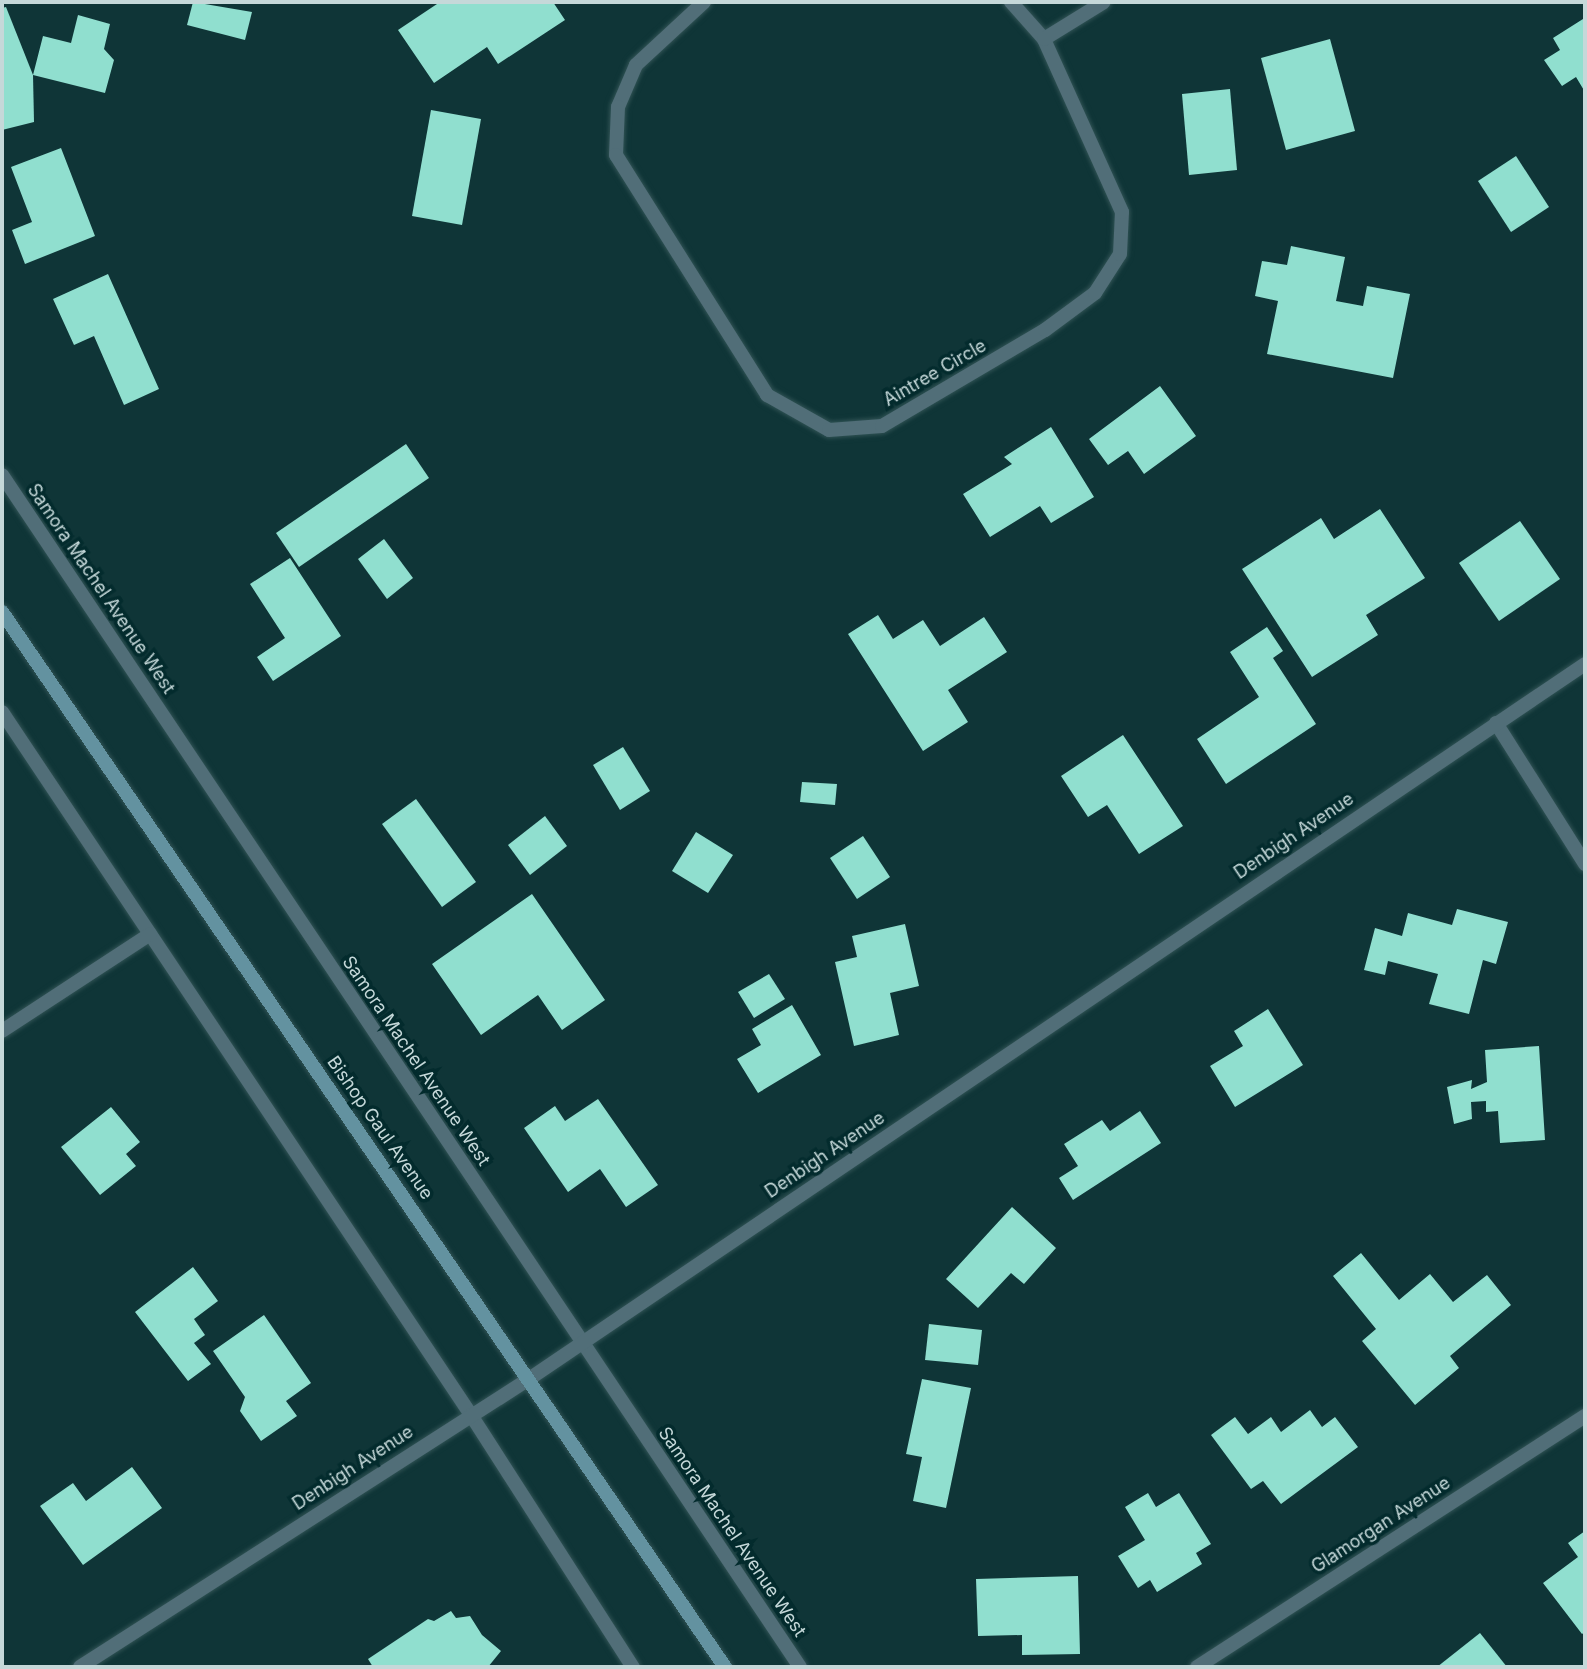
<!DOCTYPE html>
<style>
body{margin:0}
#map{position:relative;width:1587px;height:1669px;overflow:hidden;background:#0f3537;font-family:Inter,sans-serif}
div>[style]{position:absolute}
.building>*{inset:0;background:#90dfcf}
.roads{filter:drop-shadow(0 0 2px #305254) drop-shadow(0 0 2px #305254)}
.street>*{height:14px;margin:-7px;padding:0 7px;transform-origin:7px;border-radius:7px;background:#516e78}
.secondary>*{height:14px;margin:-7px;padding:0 7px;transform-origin:7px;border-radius:7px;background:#6392a0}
span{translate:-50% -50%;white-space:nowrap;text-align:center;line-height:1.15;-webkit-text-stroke:7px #032b2d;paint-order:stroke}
.street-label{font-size:18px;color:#c5d8d9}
.frame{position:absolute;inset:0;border:4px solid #c5d8d9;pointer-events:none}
</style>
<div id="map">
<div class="building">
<i style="clip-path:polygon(193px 2px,252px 12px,245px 40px,187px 25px)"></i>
<i style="clip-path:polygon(440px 2px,553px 2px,565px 20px,498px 64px,487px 47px,434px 83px,398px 30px)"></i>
<i style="clip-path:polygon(6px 7px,33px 75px,34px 122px,2px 130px,2px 8px)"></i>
<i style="clip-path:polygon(78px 15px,110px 24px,104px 49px,114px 60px,105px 93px,33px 75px,43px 36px,71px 43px)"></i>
<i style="clip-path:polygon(1583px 19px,1585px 23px,1585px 92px,1576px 77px,1562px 86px,1544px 60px,1560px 50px,1553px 38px)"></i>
<i style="clip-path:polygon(1330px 39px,1355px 131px,1286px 150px,1261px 58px)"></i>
<i style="clip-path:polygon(1230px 89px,1237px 170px,1189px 175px,1182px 94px)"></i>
<i style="clip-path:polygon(431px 110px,481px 119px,462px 225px,412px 216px)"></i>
<i style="clip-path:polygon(61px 148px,95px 236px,25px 264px,12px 230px,32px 222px,11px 167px)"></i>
<i style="clip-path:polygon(1516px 156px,1549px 207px,1511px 232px,1478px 181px)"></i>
<i style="clip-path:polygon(1291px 246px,1345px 257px,1336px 301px,1363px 306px,1367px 286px,1410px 294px,1393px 378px,1267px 354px,1278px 301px,1255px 296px,1262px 261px,1287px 265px)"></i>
<i style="clip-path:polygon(108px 274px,159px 389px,124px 405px,94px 336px,74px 345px,53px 299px)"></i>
<i style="clip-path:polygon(1160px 386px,1196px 436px,1144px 474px,1128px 451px,1108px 465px,1089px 439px)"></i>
<i style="clip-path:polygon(1051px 427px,1094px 497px,1051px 523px,1040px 506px,990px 537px,963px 494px,1012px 464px,1004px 457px)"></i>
<i style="clip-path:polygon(406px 444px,429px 478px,299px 567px,276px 533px)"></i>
<i style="clip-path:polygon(1380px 509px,1425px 578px,1366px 615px,1378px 635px,1312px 677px,1242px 569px,1321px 518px,1334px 539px)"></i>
<i style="clip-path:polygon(1520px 521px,1560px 579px,1499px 621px,1459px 563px)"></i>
<i style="clip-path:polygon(384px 539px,413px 578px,387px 599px,358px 559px)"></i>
<i style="clip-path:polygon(290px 558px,341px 636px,273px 681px,257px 657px,285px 638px,250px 584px)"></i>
<i style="clip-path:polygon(878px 615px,893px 639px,923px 620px,940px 646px,984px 617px,1007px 652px,948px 690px,968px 722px,923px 751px,848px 634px)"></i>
<i style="clip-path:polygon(1267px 627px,1283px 651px,1273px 658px,1316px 724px,1226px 784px,1197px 739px,1259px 697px,1230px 652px)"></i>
<i style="clip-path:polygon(1123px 735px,1183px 826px,1139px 854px,1107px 805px,1088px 817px,1061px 776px)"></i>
<i style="clip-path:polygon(623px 747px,650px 791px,620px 810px,593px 765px)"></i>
<i style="clip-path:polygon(802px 782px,837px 784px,835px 805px,800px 802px)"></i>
<i style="clip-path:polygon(416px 799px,476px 882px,442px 907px,382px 824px)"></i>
<i style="clip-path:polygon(545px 816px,567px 846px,530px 875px,508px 845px)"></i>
<i style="clip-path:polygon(696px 832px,733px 855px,708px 893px,672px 871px)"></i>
<i style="clip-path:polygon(863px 836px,890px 877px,857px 899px,830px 858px)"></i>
<i style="clip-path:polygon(532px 894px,605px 1000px,562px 1030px,538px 995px,481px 1035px,432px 964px)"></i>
<i style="clip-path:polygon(1457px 909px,1508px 922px,1496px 964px,1483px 960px,1469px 1014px,1429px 1004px,1438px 974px,1388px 961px,1385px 975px,1364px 970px,1375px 928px,1402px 936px,1408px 913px,1452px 925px)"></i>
<i style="clip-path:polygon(905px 924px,919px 986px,890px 993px,899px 1035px,854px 1046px,835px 962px,857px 957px,852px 936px)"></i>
<i style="clip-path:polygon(769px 974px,785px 999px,754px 1018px,738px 992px)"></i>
<i style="clip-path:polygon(792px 1005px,821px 1055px,758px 1093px,737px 1059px,761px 1045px,752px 1029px)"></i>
<i style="clip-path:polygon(1268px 1009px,1303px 1065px,1235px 1107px,1210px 1066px,1243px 1046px,1234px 1031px)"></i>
<i style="clip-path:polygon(1539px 1046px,1545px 1140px,1500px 1143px,1498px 1111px,1486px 1112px,1486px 1101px,1471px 1102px,1472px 1119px,1454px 1124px,1447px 1087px,1472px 1080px,1471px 1089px,1487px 1082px,1485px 1050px)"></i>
<i style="clip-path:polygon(598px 1099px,658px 1185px,626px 1207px,600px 1169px,568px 1192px,524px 1128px,555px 1106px,565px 1121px)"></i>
<i style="clip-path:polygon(111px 1107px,140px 1142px,126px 1154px,136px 1166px,100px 1195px,61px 1147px)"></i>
<i style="clip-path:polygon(1140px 1111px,1161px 1143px,1073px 1200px,1059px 1178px,1078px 1166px,1064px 1144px,1102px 1120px,1110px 1131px)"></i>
<i style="clip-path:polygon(1012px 1207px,1056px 1248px,1024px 1284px,1011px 1273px,978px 1308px,946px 1279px)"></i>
<i style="clip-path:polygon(1361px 1253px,1399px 1300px,1430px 1274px,1453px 1302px,1487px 1275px,1511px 1305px,1450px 1356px,1459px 1368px,1415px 1405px,1362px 1341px,1376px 1329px,1333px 1276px)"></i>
<i style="clip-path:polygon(193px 1267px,218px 1301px,194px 1319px,205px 1335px,194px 1343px,211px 1364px,188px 1381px,135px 1312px)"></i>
<i style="clip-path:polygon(264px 1315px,311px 1383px,286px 1401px,297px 1416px,261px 1441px,240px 1411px,245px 1397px,213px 1351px)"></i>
<i style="clip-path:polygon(929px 1324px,982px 1330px,978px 1365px,925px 1360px)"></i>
<i style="clip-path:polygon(922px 1379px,971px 1388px,946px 1508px,913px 1501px,922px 1457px,906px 1454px)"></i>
<i style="clip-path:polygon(1310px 1410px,1322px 1427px,1335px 1417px,1358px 1447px,1281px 1504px,1263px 1481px,1251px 1489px,1211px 1435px,1235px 1417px,1248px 1434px,1271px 1417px,1281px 1432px)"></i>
<i style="clip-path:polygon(132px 1467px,162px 1508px,83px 1565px,40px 1506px,73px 1483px,86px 1501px)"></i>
<i style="clip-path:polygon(1148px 1493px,1156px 1507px,1179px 1493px,1211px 1544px,1196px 1553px,1202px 1564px,1157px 1592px,1150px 1580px,1138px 1588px,1118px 1556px,1145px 1540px,1125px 1507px)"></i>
<i style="clip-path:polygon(1585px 1531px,1585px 1632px,1582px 1634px,1543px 1583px,1578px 1557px,1568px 1543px)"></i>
<i style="clip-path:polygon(1078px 1576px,1080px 1654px,1022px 1655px,1022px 1635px,978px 1636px,976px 1579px)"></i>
<i style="clip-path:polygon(451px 1611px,456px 1618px,470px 1616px,482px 1635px,501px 1651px,488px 1667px,373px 1667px,368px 1659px,428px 1619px,434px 1621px)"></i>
<i style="clip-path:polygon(1480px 1633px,1507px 1667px,1437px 1667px)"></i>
</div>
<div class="roads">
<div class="street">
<i style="left:704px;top:2px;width:93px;rotate:137.2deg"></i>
<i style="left:636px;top:65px;width:46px;rotate:113.2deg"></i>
<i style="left:618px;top:107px;width:48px;rotate:92.4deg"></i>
<i style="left:616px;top:155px;width:284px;rotate:57.8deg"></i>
<i style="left:767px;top:395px;width:71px;rotate:29.4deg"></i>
<i style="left:829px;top:430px;width:53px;rotate:-4.3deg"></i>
<i style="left:882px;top:426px;width:189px;rotate:-30.5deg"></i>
<i style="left:1045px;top:330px;width:62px;rotate:-36.5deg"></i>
<i style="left:1095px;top:293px;width:46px;rotate:-57.3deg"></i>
<i style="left:1120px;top:254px;width:42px;rotate:-87.3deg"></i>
<i style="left:1122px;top:212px;width:190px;rotate:-114.3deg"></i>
<i style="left:1044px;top:39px;width:50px;rotate:-131.7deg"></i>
<i style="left:1044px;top:39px;width:70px;rotate:-31.7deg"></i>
<i style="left:2px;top:475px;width:1434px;rotate:56.2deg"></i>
<i style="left:2px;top:712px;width:845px;rotate:56.29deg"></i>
<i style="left:471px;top:1415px;width:300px;rotate:57.3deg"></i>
<i style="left:1496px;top:723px;width:167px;rotate:57.7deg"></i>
<i style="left:2px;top:1031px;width:177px;rotate:-33.2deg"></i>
<i style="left:80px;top:1667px;width:533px;rotate:-32.68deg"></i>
<i style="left:529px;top:1379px;width:1275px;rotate:-34.1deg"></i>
<i style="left:1197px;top:1667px;width:462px;rotate:-32.9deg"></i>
</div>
<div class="secondary">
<i style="left:2px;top:612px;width:1279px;rotate:55.58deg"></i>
</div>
</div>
<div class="street-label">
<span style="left:935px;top:373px;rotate:-30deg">Aintree Circle</span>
<span style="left:101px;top:589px;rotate:56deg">Samora Machel Avenue West</span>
<span style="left:1294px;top:836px;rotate:-34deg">Denbigh Avenue</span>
<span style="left:416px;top:1061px;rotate:56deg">Samora Machel Avenue West</span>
<span style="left:380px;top:1128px;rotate:55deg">Bishop Gaul Avenue</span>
<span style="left:825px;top:1155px;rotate:-34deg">Denbigh Avenue</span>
<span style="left:353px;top:1468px;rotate:-33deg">Denbigh Avenue</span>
<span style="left:1381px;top:1525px;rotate:-33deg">Glamorgan Avenue</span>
<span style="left:732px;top:1532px;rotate:56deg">Samora Machel Avenue West</span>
</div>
<div class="frame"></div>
</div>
